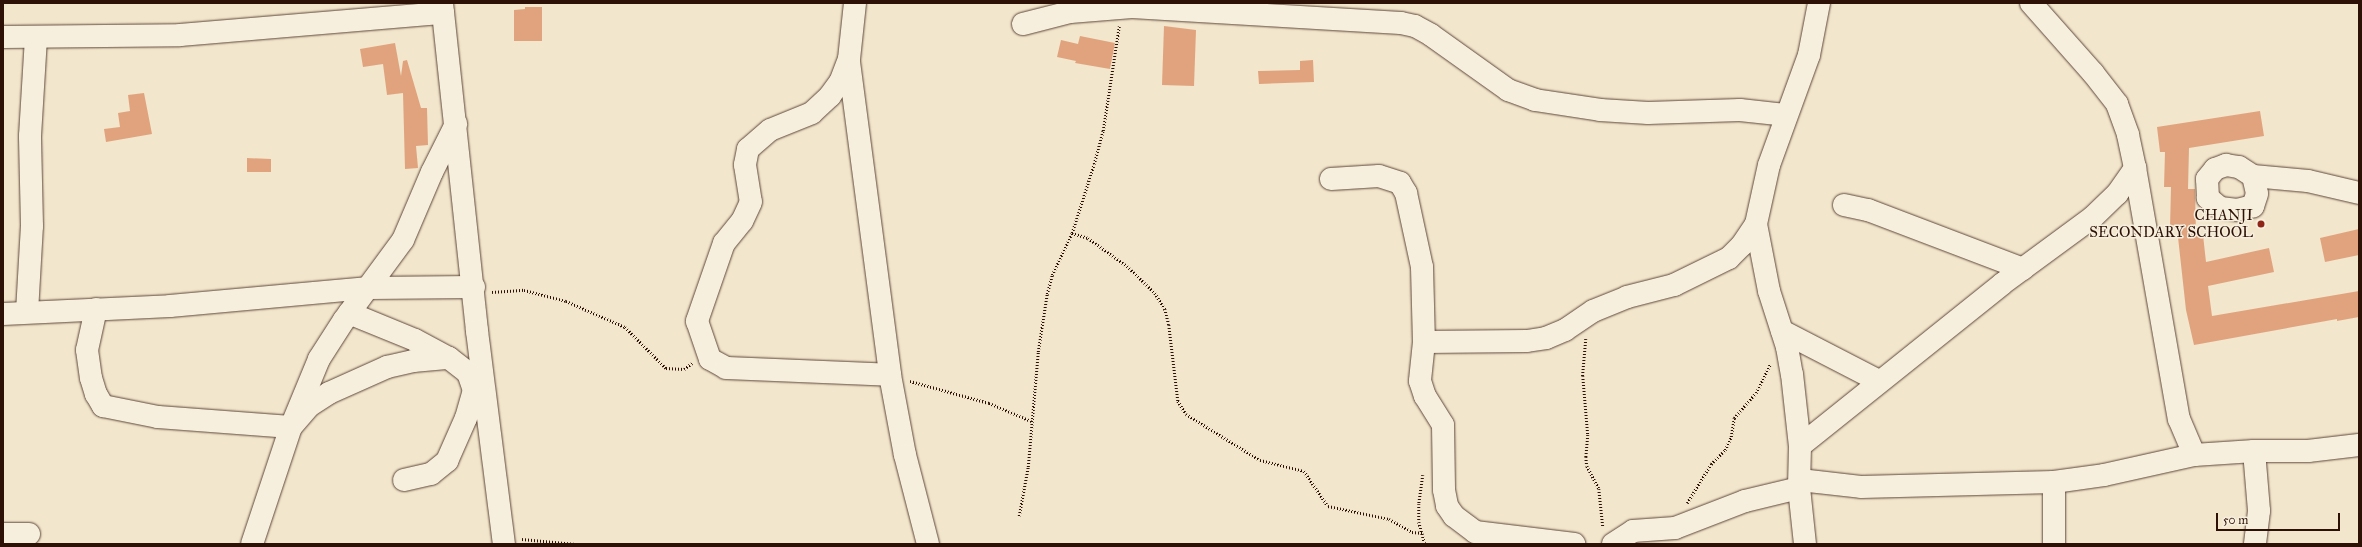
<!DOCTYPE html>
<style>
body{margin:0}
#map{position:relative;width:2362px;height:547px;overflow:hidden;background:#f2e6cc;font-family:"IM FELL Great Primer",serif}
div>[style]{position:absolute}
.building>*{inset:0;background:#e1a37e}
.path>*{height:2.5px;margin-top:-1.25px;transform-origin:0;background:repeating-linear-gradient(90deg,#2d1106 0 1px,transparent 0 3px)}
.roads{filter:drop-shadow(0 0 1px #5e4638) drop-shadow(0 0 1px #5e4638)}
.minor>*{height:22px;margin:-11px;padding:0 11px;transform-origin:11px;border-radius:11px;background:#f7efde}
.dots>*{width:11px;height:11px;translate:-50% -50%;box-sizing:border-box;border:2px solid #f7efde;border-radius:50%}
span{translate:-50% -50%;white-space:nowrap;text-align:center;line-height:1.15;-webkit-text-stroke:3px #f7efde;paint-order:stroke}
.poi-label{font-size:15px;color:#2d1106}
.right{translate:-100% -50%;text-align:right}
.frame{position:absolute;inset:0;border:4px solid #2d1106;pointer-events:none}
.scale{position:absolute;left:2216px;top:513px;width:124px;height:18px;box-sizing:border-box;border:2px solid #2d1106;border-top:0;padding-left:5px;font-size:12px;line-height:14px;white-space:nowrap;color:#2d1106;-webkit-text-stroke:3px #f7efde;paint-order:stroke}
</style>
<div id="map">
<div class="building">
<i style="clip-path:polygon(525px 7px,542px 7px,542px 41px,514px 41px,514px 10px,525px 9px)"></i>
<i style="clip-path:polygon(1164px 26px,1196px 30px,1194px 86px,1162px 85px)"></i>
<i style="clip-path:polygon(1080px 36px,1115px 43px,1110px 69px,1075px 63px,1076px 61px,1057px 57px,1061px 40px,1078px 44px)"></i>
<i style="clip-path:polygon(395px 43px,401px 76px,403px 61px,407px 60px,421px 108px,427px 108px,428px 145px,416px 146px,418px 168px,405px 169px,403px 93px,387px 95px,383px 64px,363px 67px,360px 49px)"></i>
<i style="clip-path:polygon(1313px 60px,1314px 82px,1259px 84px,1258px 71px,1300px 70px,1300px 61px)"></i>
<i style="clip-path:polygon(144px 93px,152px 134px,106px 142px,104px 129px,120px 127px,118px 113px,130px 111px,128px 95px)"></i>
<i style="clip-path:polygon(2260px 111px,2264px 136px,2189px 148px,2188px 189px,2195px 189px,2196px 236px,2203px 235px,2206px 262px,2269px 248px,2274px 272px,2208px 286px,2212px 316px,2359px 291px,2359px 317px,2337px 321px,2337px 319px,2194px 345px,2186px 310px,2177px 228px,2170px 228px,2171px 187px,2164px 187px,2165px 152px,2160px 152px,2157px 127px)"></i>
<i style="clip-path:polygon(247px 158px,271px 159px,271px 172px,247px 172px)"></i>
<i style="clip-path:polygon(2359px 229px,2359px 255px,2325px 262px,2320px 238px)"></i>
</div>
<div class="path">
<i style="left:1072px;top:233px;width:17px;rotate:17deg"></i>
<i style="left:1088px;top:238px;width:48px;rotate:35.7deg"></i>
<i style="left:1127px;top:266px;width:39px;rotate:44deg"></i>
<i style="left:1155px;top:293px;width:19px;rotate:58deg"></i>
<i style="left:1165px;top:309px;width:16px;rotate:76deg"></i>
<i style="left:1169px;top:325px;width:77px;rotate:83.2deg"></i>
<i style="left:1178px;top:401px;width:15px;rotate:58deg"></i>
<i style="left:1186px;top:414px;width:87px;rotate:31.9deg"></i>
<i style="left:1260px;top:460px;width:45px;rotate:14deg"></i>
<i style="left:1304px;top:471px;width:42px;rotate:55.6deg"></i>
<i style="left:1328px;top:506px;width:62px;rotate:12deg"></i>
<i style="left:1389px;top:519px;width:26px;rotate:29deg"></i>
<i style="left:1412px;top:532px;width:11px;rotate:5deg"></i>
<i style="left:492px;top:292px;width:32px;rotate:-4deg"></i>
<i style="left:524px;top:290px;width:43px;rotate:14.7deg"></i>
<i style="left:566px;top:301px;width:64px;rotate:23.8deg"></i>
<i style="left:625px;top:327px;width:58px;rotate:45deg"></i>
<i style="left:666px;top:368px;width:18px;rotate:3deg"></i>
<i style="left:684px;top:369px;width:10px;rotate:-37deg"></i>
<i style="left:1586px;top:339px;width:37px;rotate:95deg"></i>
<i style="left:1583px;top:376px;width:59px;rotate:85.2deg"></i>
<i style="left:1588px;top:435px;width:22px;rotate:95deg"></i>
<i style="left:1586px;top:457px;width:9px;rotate:84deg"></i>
<i style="left:1587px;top:466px;width:26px;rotate:62deg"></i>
<i style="left:1599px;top:489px;width:38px;rotate:84deg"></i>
<i style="left:910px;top:381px;width:82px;rotate:15.6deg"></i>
<i style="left:989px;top:403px;width:46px;rotate:23.2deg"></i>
<i style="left:1423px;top:475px;width:29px;rotate:98deg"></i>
<i style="left:1419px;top:504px;width:18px;rotate:90deg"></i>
<i style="left:1419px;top:522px;width:23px;rotate:75deg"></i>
<i style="left:1687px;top:503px;width:46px;rotate:-58.4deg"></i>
<i style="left:1711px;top:464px;width:20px;rotate:-45deg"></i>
<i style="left:1725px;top:450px;width:14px;rotate:-65deg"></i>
<i style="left:1731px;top:437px;width:19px;rotate:-81deg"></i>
<i style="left:1734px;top:418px;width:33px;rotate:-49deg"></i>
<i style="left:1756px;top:393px;width:32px;rotate:-64deg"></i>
<i style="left:1019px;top:516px;width:50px;rotate:-79.6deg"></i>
<i style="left:1028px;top:467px;width:115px;rotate:-85deg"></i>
<i style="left:1038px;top:352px;width:59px;rotate:-81.2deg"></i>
<i style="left:1047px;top:294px;width:20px;rotate:-75deg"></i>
<i style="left:1052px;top:275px;width:47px;rotate:-64.5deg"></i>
<i style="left:1072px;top:233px;width:72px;rotate:-72.3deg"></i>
<i style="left:1094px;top:164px;width:34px;rotate:-75deg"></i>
<i style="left:1103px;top:131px;width:106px;rotate:-81.3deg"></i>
<i style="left:522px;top:539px;width:54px;rotate:5.3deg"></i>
</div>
<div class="roads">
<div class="minor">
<i style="left:442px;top:3px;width:330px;rotate:83.9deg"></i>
<i style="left:477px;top:331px;width:215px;rotate:82.8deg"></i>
<i style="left:855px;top:3px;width:56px;rotate:96.1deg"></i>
<i style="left:849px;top:59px;width:25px;rotate:111deg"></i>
<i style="left:840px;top:82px;width:17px;rotate:126deg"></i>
<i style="left:830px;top:96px;width:25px;rotate:137deg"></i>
<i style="left:812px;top:113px;width:45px;rotate:158deg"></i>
<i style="left:770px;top:130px;width:29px;rotate:139deg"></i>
<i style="left:748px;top:149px;width:16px;rotate:101deg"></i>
<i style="left:745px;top:165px;width:37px;rotate:81deg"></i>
<i style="left:751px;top:202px;width:21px;rotate:115deg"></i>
<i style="left:742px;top:221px;width:28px;rotate:129deg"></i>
<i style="left:724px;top:243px;width:83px;rotate:109.1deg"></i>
<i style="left:697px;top:321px;width:40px;rotate:71.1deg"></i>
<i style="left:710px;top:359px;width:18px;rotate:29deg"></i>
<i style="left:726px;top:368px;width:164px;rotate:2.4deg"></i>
<i style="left:2031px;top:3px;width:94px;rotate:48.5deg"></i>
<i style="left:2093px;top:73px;width:39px;rotate:52deg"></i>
<i style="left:2117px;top:104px;width:33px;rotate:70deg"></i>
<i style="left:2128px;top:135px;width:34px;rotate:78deg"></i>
<i style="left:2135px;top:168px;width:255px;rotate:80.1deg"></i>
<i style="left:2179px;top:419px;width:39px;rotate:67deg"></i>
<i style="left:1023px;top:24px;width:49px;rotate:-14.3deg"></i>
<i style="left:1070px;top:12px;width:62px;rotate:-4.6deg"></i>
<i style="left:1132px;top:7px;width:269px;rotate:3.4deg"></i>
<i style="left:1401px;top:23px;width:14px;rotate:12deg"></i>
<i style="left:1415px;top:26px;width:18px;rotate:29deg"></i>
<i style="left:1431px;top:35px;width:95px;rotate:35.5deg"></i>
<i style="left:1508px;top:90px;width:29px;rotate:20deg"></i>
<i style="left:1535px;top:100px;width:66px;rotate:8.7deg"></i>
<i style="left:1600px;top:110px;width:48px;rotate:3.6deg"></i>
<i style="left:1648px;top:113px;width:92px;rotate:-1.9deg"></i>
<i style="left:1740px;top:110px;width:45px;rotate:6.3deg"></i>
<i style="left:3px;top:37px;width:177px;rotate:-0.6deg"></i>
<i style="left:180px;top:35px;width:264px;rotate:-4.8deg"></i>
<i style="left:849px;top:62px;width:316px;rotate:82.5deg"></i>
<i style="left:890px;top:375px;width:81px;rotate:79.4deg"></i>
<i style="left:905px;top:455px;width:92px;rotate:75.5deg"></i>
<i style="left:2253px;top:176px;width:18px;rotate:77deg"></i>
<i style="left:2257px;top:194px;width:13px;rotate:108deg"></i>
<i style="left:2253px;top:206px;width:16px;rotate:166deg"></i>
<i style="left:2237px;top:210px;width:17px;rotate:-173deg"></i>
<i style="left:2220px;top:208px;width:16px;rotate:-140deg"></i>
<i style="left:2208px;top:198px;width:19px;rotate:-93deg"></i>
<i style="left:2207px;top:179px;width:13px;rotate:-51deg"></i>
<i style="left:2215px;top:169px;width:12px;rotate:-20deg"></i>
<i style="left:2226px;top:165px;width:13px;rotate:9deg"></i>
<i style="left:2239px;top:167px;width:17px;rotate:33deg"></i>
<i style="left:2253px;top:176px;width:55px;rotate:5.2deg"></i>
<i style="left:2308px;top:181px;width:52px;rotate:13.2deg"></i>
<i style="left:1331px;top:179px;width:48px;rotate:-3.6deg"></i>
<i style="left:1379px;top:176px;width:22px;rotate:18deg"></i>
<i style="left:1400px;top:183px;width:12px;rotate:59deg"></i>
<i style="left:1406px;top:193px;width:76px;rotate:77.8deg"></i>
<i style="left:1422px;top:267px;width:75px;rotate:88.5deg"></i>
<i style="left:1424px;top:342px;width:39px;rotate:96deg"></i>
<i style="left:1420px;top:381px;width:16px;rotate:72deg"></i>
<i style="left:1425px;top:396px;width:34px;rotate:58deg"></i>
<i style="left:1443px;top:425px;width:65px;rotate:89.1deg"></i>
<i style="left:1444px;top:490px;width:16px;rotate:79deg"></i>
<i style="left:1447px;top:506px;width:12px;rotate:55deg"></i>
<i style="left:1454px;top:516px;width:26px;rotate:37deg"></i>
<i style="left:1475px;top:532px;width:100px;rotate:6.9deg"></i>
<i style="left:1844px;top:205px;width:25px;rotate:12deg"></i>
<i style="left:1868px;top:210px;width:166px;rotate:20.8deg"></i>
<i style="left:1756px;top:224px;width:68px;rotate:79deg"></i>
<i style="left:1769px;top:291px;width:59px;rotate:72.2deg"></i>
<i style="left:1787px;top:347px;width:27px;rotate:80deg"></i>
<i style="left:1792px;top:374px;width:72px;rotate:83.7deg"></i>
<i style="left:1800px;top:446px;width:42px;rotate:91.4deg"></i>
<i style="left:1799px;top:488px;width:56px;rotate:83.9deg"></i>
<i style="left:96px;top:309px;width:42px;rotate:102.4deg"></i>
<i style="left:87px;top:350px;width:28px;rotate:82deg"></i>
<i style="left:91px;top:378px;width:17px;rotate:73deg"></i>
<i style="left:96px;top:394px;width:14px;rotate:60deg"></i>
<i style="left:103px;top:406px;width:56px;rotate:11.3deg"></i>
<i style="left:158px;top:417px;width:133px;rotate:4.3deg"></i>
<i style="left:291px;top:427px;width:28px;rotate:-49deg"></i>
<i style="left:309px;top:406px;width:24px;rotate:-33deg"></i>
<i style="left:329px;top:393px;width:64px;rotate:-24.1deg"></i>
<i style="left:387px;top:367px;width:27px;rotate:-13deg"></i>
<i style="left:413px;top:361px;width:36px;rotate:-5deg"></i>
<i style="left:27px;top:312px;width:86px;rotate:-86.7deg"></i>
<i style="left:32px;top:226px;width:90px;rotate:-91.3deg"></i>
<i style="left:30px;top:136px;width:99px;rotate:-86.5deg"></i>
<i style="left:349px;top:313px;width:71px;rotate:22.2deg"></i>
<i style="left:415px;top:340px;width:38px;rotate:28deg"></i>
<i style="left:449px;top:358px;width:24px;rotate:38deg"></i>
<i style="left:468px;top:373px;width:18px;rotate:71deg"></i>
<i style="left:474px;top:390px;width:9px;rotate:-6deg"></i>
<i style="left:3px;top:314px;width:167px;rotate:-2.7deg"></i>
<i style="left:170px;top:306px;width:200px;rotate:-5.2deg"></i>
<i style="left:369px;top:288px;width:105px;rotate:-0.5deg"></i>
<i style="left:1782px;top:331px;width:109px;rotate:27.3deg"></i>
<i style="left:1424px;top:342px;width:103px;rotate:-0.6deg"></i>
<i style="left:1527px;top:341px;width:19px;rotate:-9deg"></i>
<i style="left:1546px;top:338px;width:21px;rotate:-23deg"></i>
<i style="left:1565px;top:330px;width:34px;rotate:-34deg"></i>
<i style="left:1593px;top:311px;width:37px;rotate:-22deg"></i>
<i style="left:1627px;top:297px;width:49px;rotate:-14.3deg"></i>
<i style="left:1674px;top:285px;width:61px;rotate:-26.1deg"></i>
<i style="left:1729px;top:258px;width:18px;rotate:-45deg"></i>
<i style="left:1742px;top:245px;width:25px;rotate:-56deg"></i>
<i style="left:1756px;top:224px;width:60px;rotate:-77.6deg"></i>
<i style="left:1769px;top:165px;width:117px;rotate:-70deg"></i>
<i style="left:1809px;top:55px;width:53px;rotate:-79.1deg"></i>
<i style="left:1800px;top:446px;width:259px;rotate:-38.7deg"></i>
<i style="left:2002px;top:284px;width:112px;rotate:-36.3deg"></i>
<i style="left:2092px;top:218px;width:35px;rotate:-44deg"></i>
<i style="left:2117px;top:194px;width:32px;rotate:-55deg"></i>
<i style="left:2254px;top:451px;width:60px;rotate:85.2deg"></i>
<i style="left:2259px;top:511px;width:33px;rotate:97deg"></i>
<i style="left:404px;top:480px;width:28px;rotate:-13deg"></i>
<i style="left:431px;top:474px;width:21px;rotate:-39deg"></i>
<i style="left:447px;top:461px;width:47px;rotate:-66.2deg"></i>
<i style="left:466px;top:418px;width:29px;rotate:-74deg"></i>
<i style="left:1800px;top:480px;width:61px;rotate:6.5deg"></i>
<i style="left:1861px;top:487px;width:193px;rotate:-1.5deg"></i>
<i style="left:2054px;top:482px;width:50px;rotate:-8deg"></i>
<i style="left:2104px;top:475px;width:92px;rotate:-12.5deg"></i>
<i style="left:2194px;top:455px;width:60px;rotate:-3.8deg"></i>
<i style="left:2254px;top:451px;width:54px"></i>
<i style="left:2308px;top:451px;width:51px;rotate:-6.7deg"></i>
<i style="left:3px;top:534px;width:26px"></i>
<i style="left:252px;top:544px;width:123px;rotate:-71.6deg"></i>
<i style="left:291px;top:427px;width:74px;rotate:-67.6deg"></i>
<i style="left:319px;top:359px;width:46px;rotate:-57.3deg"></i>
<i style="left:344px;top:320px;width:99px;rotate:-53.6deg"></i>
<i style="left:403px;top:240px;width:74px;rotate:-66.9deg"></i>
<i style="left:432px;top:172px;width:54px;rotate:-63.4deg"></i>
<i style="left:1613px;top:544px;width:24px;rotate:-33deg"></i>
<i style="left:1633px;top:531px;width:42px;rotate:-4.1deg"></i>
<i style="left:1675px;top:528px;width:75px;rotate:-21.1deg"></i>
<i style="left:1745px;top:501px;width:56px;rotate:-13.5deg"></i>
<i style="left:2054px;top:544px;width:62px;rotate:-90deg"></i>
</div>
</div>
<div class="dots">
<i style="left:2261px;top:224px;background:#8f2418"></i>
</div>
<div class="poi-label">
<span class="right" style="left:2253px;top:224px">CHANJI<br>SECONDARY SCHOOL</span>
</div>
<div class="frame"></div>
<div class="scale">50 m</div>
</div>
